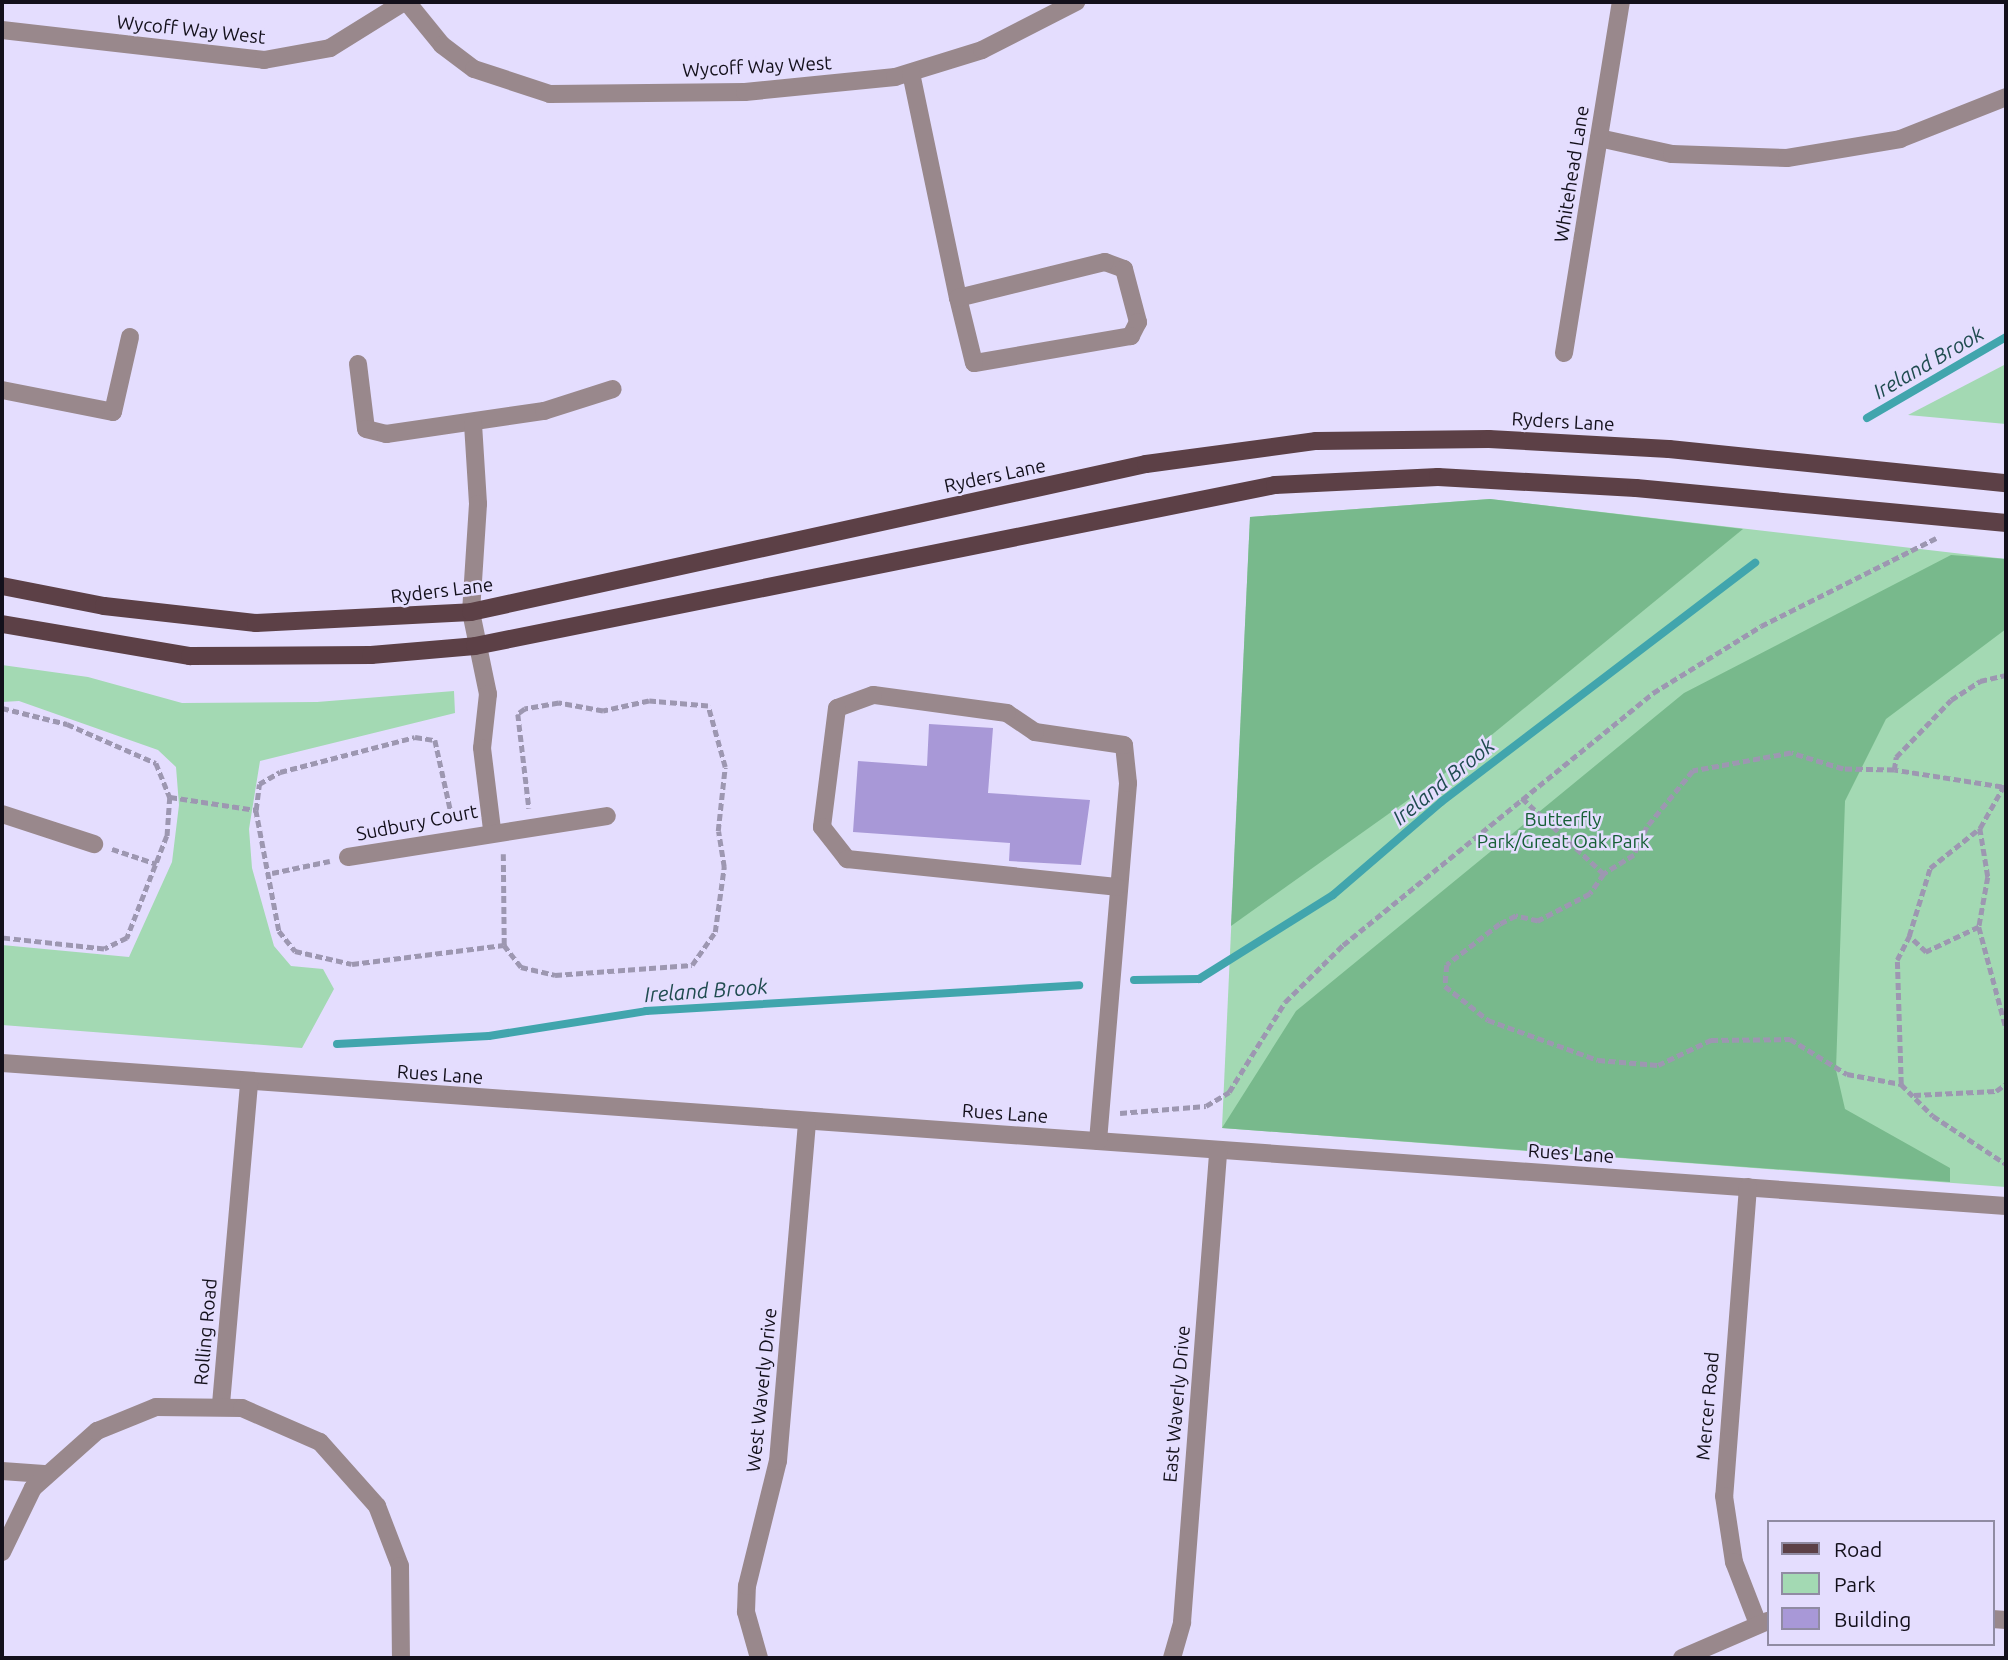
<!DOCTYPE html>
<style>
body{margin:0}
#map{position:relative;width:2008px;height:1660px;overflow:hidden;background:#e4ddfe;font-family:Ubuntu,sans-serif}
div>[style]{position:absolute}
.green>*{inset:0;background:#a3d9b3}
.forest>*{inset:0;background:#78b98c}
.stream>*{height:8px;margin:-4px;padding:0 4px;transform-origin:4px;border-radius:4px;background:#41a5ad}
.building>*{inset:0;background:#a898d7}
.path>*{height:4.5px;margin-top:-2.25px;transform-origin:0;background:repeating-linear-gradient(90deg,#9d97b1 0 7px,transparent 0 10.5px)}
.minor>*{height:18px;margin:-9px;padding:0 9px;transform-origin:9px;border-radius:9px;background:#99888c}
.major>*{height:18px;margin:-9px;padding:0 9px;transform-origin:9px;border-radius:9px;background:#5c4046}
span{translate:-50% -50%;white-space:nowrap;text-align:center;line-height:1.15;-webkit-text-stroke:5px #e4ddfe;paint-order:stroke}
.street-label{font-size:19px;color:#13101b}
.park-label{font-size:19px;color:#165f36}
.water-label{font-size:21px;color:#204c50;font-style:italic}
.frame{position:absolute;inset:0;border:4px solid #13101b;pointer-events:none}
.legend{position:absolute;left:1767px;top:1520px;width:228px;height:126px;box-sizing:border-box;background:#e4ddfe;border:2px solid #908ba3;margin:0;padding:9px 12px;list-style:none;font-size:21px;color:#13101b}
.legend li{display:flex;align-items:center;gap:14px;height:35px}
.legend b{width:35px;border:2px solid #908ba3}
</style>
<div id="map">
<div class="green">
<i style="clip-path:polygon(2006px 364px,2006px 424px,1908px 415px)"></i>
<i style="clip-path:polygon(1490px 499px,2006px 559px,2006px 1187px,1222px 1128px,1250px 517px)"></i>
<i style="clip-path:polygon(2px 665px,88px 677px,182px 703px,317px 702px,454px 691px,455px 713px,260px 761px,249px 829px,252px 868px,274px 946px,291px 966px,323px 969px,334px 989px,302px 1048px,2px 1025px,2px 945px,129px 957px,172px 862px,179px 805px,176px 767px,158px 750px,19px 701px,2px 702px)"></i>
</div>
<div class="forest">
<i style="clip-path:polygon(1490px 499px,1743px 529px,1439px 778px,1231px 926px,1250px 517px)"></i>
<i style="clip-path:polygon(1951px 555px,2006px 559px,2006px 629px,1886px 719px,1845px 801px,1836px 1070px,1845px 1109px,1950px 1168px,1950px 1182px,1222px 1128px,1296px 1011px,1684px 693px)"></i>
</div>
<div class="stream">
<i style="left:1867px;top:418px;width:161px;rotate:-30.2deg"></i>
<i style="left:1134px;top:980px;width:65px;rotate:-0.9deg"></i>
<i style="left:1199px;top:979px;width:158px;rotate:-32.1deg"></i>
<i style="left:1333px;top:895px;width:143px;rotate:-40.7deg"></i>
<i style="left:1441px;top:802px;width:395px;rotate:-37.3deg"></i>
<i style="left:337px;top:1044px;width:152px;rotate:-3deg"></i>
<i style="left:489px;top:1036px;width:159px;rotate:-9deg"></i>
<i style="left:646px;top:1011px;width:434px;rotate:-3.4deg"></i>
</div>
<div class="building">
<i style="clip-path:polygon(929px 724px,993px 728px,988px 793px,1090px 800px,1081px 865px,1009px 861px,1010px 843px,853px 832px,858px 761px,927px 766px)"></i>
</div>
<div class="path">
<i style="left:2px;top:708px;width:67px;rotate:13.8deg"></i>
<i style="left:67px;top:724px;width:97px;rotate:23.7deg"></i>
<i style="left:156px;top:763px;width:37px;rotate:68deg"></i>
<i style="left:170px;top:797px;width:39px;rotate:94deg"></i>
<i style="left:167px;top:836px;width:110px;rotate:111.4deg"></i>
<i style="left:127px;top:938px;width:25px;rotate:154deg"></i>
<i style="left:104px;top:949px;width:103px;rotate:-173.8deg"></i>
<i style="left:1894px;top:770px;width:51px;rotate:-178.9deg"></i>
<i style="left:1843px;top:769px;width:54px;rotate:-162.9deg"></i>
<i style="left:1791px;top:753px;width:100px;rotate:169.6deg"></i>
<i style="left:1693px;top:771px;width:72px;rotate:129.4deg"></i>
<i style="left:1647px;top:827px;width:31px;rotate:115deg"></i>
<i style="left:1634px;top:855px;width:36px;rotate:148deg"></i>
<i style="left:1604px;top:874px;width:24px;rotate:125deg"></i>
<i style="left:1590px;top:894px;width:59px;rotate:152.6deg"></i>
<i style="left:1538px;top:921px;width:23px;rotate:-167deg"></i>
<i style="left:1516px;top:916px;width:18px;rotate:153deg"></i>
<i style="left:1500px;top:924px;width:67px;rotate:142.3deg"></i>
<i style="left:1447px;top:965px;width:21px;rotate:95deg"></i>
<i style="left:1445px;top:986px;width:55px;rotate:38.3deg"></i>
<i style="left:1488px;top:1020px;width:117px;rotate:20deg"></i>
<i style="left:1598px;top:1060px;width:60px;rotate:4.8deg"></i>
<i style="left:1658px;top:1065px;width:59px;rotate:-25.3deg"></i>
<i style="left:1711px;top:1040px;width:79px;rotate:-0.7deg"></i>
<i style="left:1790px;top:1039px;width:67px;rotate:31.6deg"></i>
<i style="left:1847px;top:1074px;width:55px;rotate:10.5deg"></i>
<i style="left:1901px;top:1084px;width:45px;rotate:45deg"></i>
<i style="left:1933px;top:1116px;width:87px;rotate:33.3deg"></i>
<i style="left:2002px;top:787px;width:109px;rotate:-171.1deg"></i>
<i style="left:1894px;top:770px;width:13px;rotate:-81deg"></i>
<i style="left:1896px;top:757px;width:79px;rotate:-46deg"></i>
<i style="left:1951px;top:700px;width:35px;rotate:-33deg"></i>
<i style="left:1980px;top:681px;width:27px;rotate:-13deg"></i>
<i style="left:170px;top:797px;width:87px;rotate:8.6deg"></i>
<i style="left:256px;top:810px;width:26px;rotate:-83deg"></i>
<i style="left:259px;top:784px;width:24px;rotate:-30deg"></i>
<i style="left:280px;top:772px;width:139px;rotate:-14.5deg"></i>
<i style="left:415px;top:737px;width:20px;rotate:9deg"></i>
<i style="left:435px;top:740px;width:83px;rotate:77.5deg"></i>
<i style="left:1522px;top:798px;width:112px;rotate:42.8deg"></i>
<i style="left:256px;top:810px;width:123px;rotate:79.2deg"></i>
<i style="left:279px;top:931px;width:26px;rotate:51deg"></i>
<i style="left:295px;top:951px;width:58px;rotate:12.8deg"></i>
<i style="left:352px;top:964px;width:153px;rotate:-7.1deg"></i>
<i style="left:504px;top:945px;width:91px;rotate:-90.6deg"></i>
<i style="left:1980px;top:828px;width:53px;rotate:-60.5deg"></i>
<i style="left:112px;top:849px;width:47px;rotate:18.4deg"></i>
<i style="left:272px;top:873px;width:59px;rotate:-11.7deg"></i>
<i style="left:1979px;top:927px;width:59px;rotate:154.7deg"></i>
<i style="left:1926px;top:952px;width:23px;rotate:-137deg"></i>
<i style="left:1909px;top:936px;width:71px;rotate:-72.8deg"></i>
<i style="left:1930px;top:868px;width:64px;rotate:-38.7deg"></i>
<i style="left:1980px;top:828px;width:50px;rotate:80.7deg"></i>
<i style="left:1988px;top:877px;width:51px;rotate:100.2deg"></i>
<i style="left:1979px;top:927px;width:105px;rotate:75deg"></i>
<i style="left:504px;top:945px;width:28px;rotate:52deg"></i>
<i style="left:521px;top:967px;width:35px;rotate:13deg"></i>
<i style="left:555px;top:975px;width:137px;rotate:-4.2deg"></i>
<i style="left:692px;top:965px;width:40px;rotate:-55.1deg"></i>
<i style="left:715px;top:932px;width:66px;rotate:-82.1deg"></i>
<i style="left:724px;top:867px;width:36px;rotate:-99deg"></i>
<i style="left:718px;top:831px;width:64px;rotate:-83.8deg"></i>
<i style="left:725px;top:767px;width:63px;rotate:-105.6deg"></i>
<i style="left:708px;top:706px;width:59px;rotate:-175.2deg"></i>
<i style="left:649px;top:701px;width:47px;rotate:167.7deg"></i>
<i style="left:603px;top:711px;width:45px;rotate:-169.7deg"></i>
<i style="left:559px;top:703px;width:35px;rotate:170deg"></i>
<i style="left:525px;top:709px;width:9px;rotate:144deg"></i>
<i style="left:518px;top:714px;width:95px;rotate:83.3deg"></i>
<i style="left:1901px;top:1084px;width:124px;rotate:-91.8deg"></i>
<i style="left:1897px;top:960px;width:27px;rotate:-63deg"></i>
<i style="left:1914px;top:1095px;width:82px;rotate:-2.8deg"></i>
<i style="left:1996px;top:1091px;width:12px;rotate:-35deg"></i>
<i style="left:1120px;top:1113px;width:86px;rotate:-4.7deg"></i>
<i style="left:1206px;top:1106px;width:27px;rotate:-31deg"></i>
<i style="left:1229px;top:1092px;width:106px;rotate:-58.1deg"></i>
<i style="left:1285px;top:1002px;width:81px;rotate:-44.5deg"></i>
<i style="left:1343px;top:945px;width:400px;rotate:-39.1deg"></i>
<i style="left:1653px;top:693px;width:127px;rotate:-31.8deg"></i>
<i style="left:1761px;top:626px;width:196px;rotate:-26.7deg"></i>
</div>
<div class="minor">
<i style="left:407px;top:2px;width:55px;rotate:50.9deg"></i>
<i style="left:442px;top:45px;width:40px;rotate:37deg"></i>
<i style="left:474px;top:69px;width:80px;rotate:18.2deg"></i>
<i style="left:550px;top:94px;width:195px;rotate:-0.6deg"></i>
<i style="left:745px;top:92px;width:151px;rotate:-5.7deg"></i>
<i style="left:895px;top:77px;width:91px;rotate:-17.2deg"></i>
<i style="left:982px;top:50px;width:106px;rotate:-27.1deg"></i>
<i style="left:2px;top:30px;width:264px;rotate:6.5deg"></i>
<i style="left:264px;top:60px;width:67px;rotate:-10.3deg"></i>
<i style="left:330px;top:48px;width:87px;rotate:-31.9deg"></i>
<i style="left:911px;top:73px;width:230px;rotate:78.2deg"></i>
<i style="left:1599px;top:138px;width:75px;rotate:12.4deg"></i>
<i style="left:1672px;top:154px;width:115px;rotate:2deg"></i>
<i style="left:1787px;top:158px;width:115px;rotate:-9.5deg"></i>
<i style="left:1900px;top:139px;width:114px;rotate:-21.6deg"></i>
<i style="left:1105px;top:262px;width:20px;rotate:20deg"></i>
<i style="left:1124px;top:269px;width:55px;rotate:75.2deg"></i>
<i style="left:1138px;top:322px;width:16px;rotate:117deg"></i>
<i style="left:1131px;top:336px;width:159px;rotate:170.2deg"></i>
<i style="left:974px;top:363px;width:67px;rotate:-103.8deg"></i>
<i style="left:958px;top:298px;width:151px;rotate:-13.8deg"></i>
<i style="left:1564px;top:353px;width:356px;rotate:-80.8deg"></i>
<i style="left:358px;top:364px;width:65px;rotate:83deg"></i>
<i style="left:366px;top:429px;width:21px;rotate:14deg"></i>
<i style="left:386px;top:434px;width:160px;rotate:-8.3deg"></i>
<i style="left:544px;top:411px;width:72px;rotate:-17.7deg"></i>
<i style="left:2px;top:390px;width:113px;rotate:11.2deg"></i>
<i style="left:113px;top:412px;width:77px;rotate:-77.2deg"></i>
<i style="left:473px;top:424px;width:80px;rotate:86.4deg"></i>
<i style="left:478px;top:504px;width:108px;rotate:93.7deg"></i>
<i style="left:471px;top:612px;width:84px;rotate:78.3deg"></i>
<i style="left:488px;top:694px;width:54px;rotate:96.3deg"></i>
<i style="left:482px;top:748px;width:83px;rotate:83deg"></i>
<i style="left:2px;top:814px;width:97px;rotate:18.1deg"></i>
<i style="left:348px;top:857px;width:262px;rotate:-9deg"></i>
<i style="left:2px;top:1063px;width:2009px;rotate:4.08deg"></i>
<i style="left:1098px;top:1141px;width:359px;rotate:-85.2deg"></i>
<i style="left:1128px;top:783px;width:38px;rotate:-96deg"></i>
<i style="left:1124px;top:745px;width:90px;rotate:-171.7deg"></i>
<i style="left:1035px;top:732px;width:34px;rotate:-146deg"></i>
<i style="left:1007px;top:713px;width:135px;rotate:-172.3deg"></i>
<i style="left:873px;top:695px;width:38px;rotate:160deg"></i>
<i style="left:837px;top:708px;width:120px;rotate:97.2deg"></i>
<i style="left:822px;top:827px;width:41px;rotate:52deg"></i>
<i style="left:847px;top:859px;width:271px;rotate:5.9deg"></i>
<i style="left:1748px;top:1187px;width:310px;rotate:94.4deg"></i>
<i style="left:1724px;top:1496px;width:67px;rotate:81.4deg"></i>
<i style="left:1734px;top:1562px;width:66px;rotate:68.8deg"></i>
<i style="left:221px;top:1404px;width:323px;rotate:-85deg"></i>
<i style="left:2px;top:1471px;width:42px;rotate:4.1deg"></i>
<i style="left:2px;top:1552px;width:71px;rotate:-64.2deg"></i>
<i style="left:33px;top:1488px;width:86px;rotate:-41.7deg"></i>
<i style="left:97px;top:1431px;width:64px;rotate:-22.1deg"></i>
<i style="left:156px;top:1407px;width:86px;rotate:0.7deg"></i>
<i style="left:242px;top:1408px;width:85px;rotate:23.6deg"></i>
<i style="left:320px;top:1442px;width:86px;rotate:48.3deg"></i>
<i style="left:377px;top:1506px;width:64px;rotate:69deg"></i>
<i style="left:400px;top:1566px;width:92px;rotate:89.4deg"></i>
<i style="left:1992px;top:1619px;width:14px;rotate:4deg"></i>
<i style="left:759px;top:1658px;width:48px;rotate:-105.8deg"></i>
<i style="left:746px;top:1612px;width:26px;rotate:-88deg"></i>
<i style="left:747px;top:1586px;width:129px;rotate:-76.1deg"></i>
<i style="left:778px;top:1461px;width:340px;rotate:-85.1deg"></i>
<i style="left:1172px;top:1658px;width:37px;rotate:-74deg"></i>
<i style="left:1182px;top:1622px;width:472px;rotate:-85.6deg"></i>
<i style="left:1682px;top:1658px;width:94px;rotate:-23.3deg"></i>
</div>
<div class="major">
<i style="left:2px;top:586px;width:104px;rotate:11.1deg"></i>
<i style="left:104px;top:606px;width:153px;rotate:6.4deg"></i>
<i style="left:256px;top:623px;width:215px;rotate:-2.9deg"></i>
<i style="left:471px;top:612px;width:691px;rotate:-12.37deg"></i>
<i style="left:1146px;top:464px;width:172px;rotate:-7.7deg"></i>
<i style="left:1316px;top:441px;width:173px;rotate:-0.7deg"></i>
<i style="left:1489px;top:439px;width:180px;rotate:3.2deg"></i>
<i style="left:1669px;top:449px;width:339px;rotate:5.8deg"></i>
<i style="left:2px;top:624px;width:191px;rotate:9.7deg"></i>
<i style="left:190px;top:656px;width:181px;rotate:-0.3deg"></i>
<i style="left:371px;top:655px;width:104px;rotate:-4.9deg"></i>
<i style="left:475px;top:646px;width:816px;rotate:-11.38deg"></i>
<i style="left:1275px;top:485px;width:163px;rotate:-2.8deg"></i>
<i style="left:1438px;top:477px;width:198px;rotate:3.2deg"></i>
<i style="left:1636px;top:488px;width:372px;rotate:5.4deg"></i>
</div>
<div class="street-label">
<span style="left:191px;top:30px;rotate:6deg">Wycoff Way West</span>
<span style="left:757px;top:67px;rotate:-3deg">Wycoff Way West</span>
<span style="left:1572px;top:174px;rotate:-81deg">Whitehead Lane</span>
<span style="left:1563px;top:422px;rotate:3deg">Ryders Lane</span>
<span style="left:995px;top:476px;rotate:-12deg">Ryders Lane</span>
<span style="left:442px;top:591px;rotate:-7deg">Ryders Lane</span>
<span style="left:417px;top:823px;rotate:-11deg">Sudbury Court</span>
<span style="left:440px;top:1075px;rotate:4deg">Rues Lane</span>
<span style="left:1005px;top:1114px;rotate:4deg">Rues Lane</span>
<span style="left:1571px;top:1154px;rotate:4deg">Rues Lane</span>
<span style="left:206px;top:1332px;rotate:-85deg">Rolling Road</span>
<span style="left:762px;top:1390px;rotate:-84deg">West Waverly Drive</span>
<span style="left:1177px;top:1404px;rotate:-85deg">East Waverly Drive</span>
<span style="left:1708px;top:1406px;rotate:-85deg">Mercer Road</span>
</div>
<div class="park-label">
<span style="left:1563px;top:831px">Butterfly<br>Park/Great Oak Park</span>
</div>
<div class="water-label">
<span style="left:1928px;top:362px;rotate:-30deg">Ireland Brook</span>
<span style="left:1443px;top:781px;rotate:-39deg">Ireland Brook</span>
<span style="left:706px;top:990px;rotate:-4deg">Ireland Brook</span>
</div>
<div class="frame"></div>
<ul class="legend">
<li><b style="height:9px;background:#5c4046"></b>Road</li>
<li><b style="height:19px;background:#a3d9b3"></b>Park</li>
<li><b style="height:19px;background:#a898d7"></b>Building</li>
</ul>
</div>
